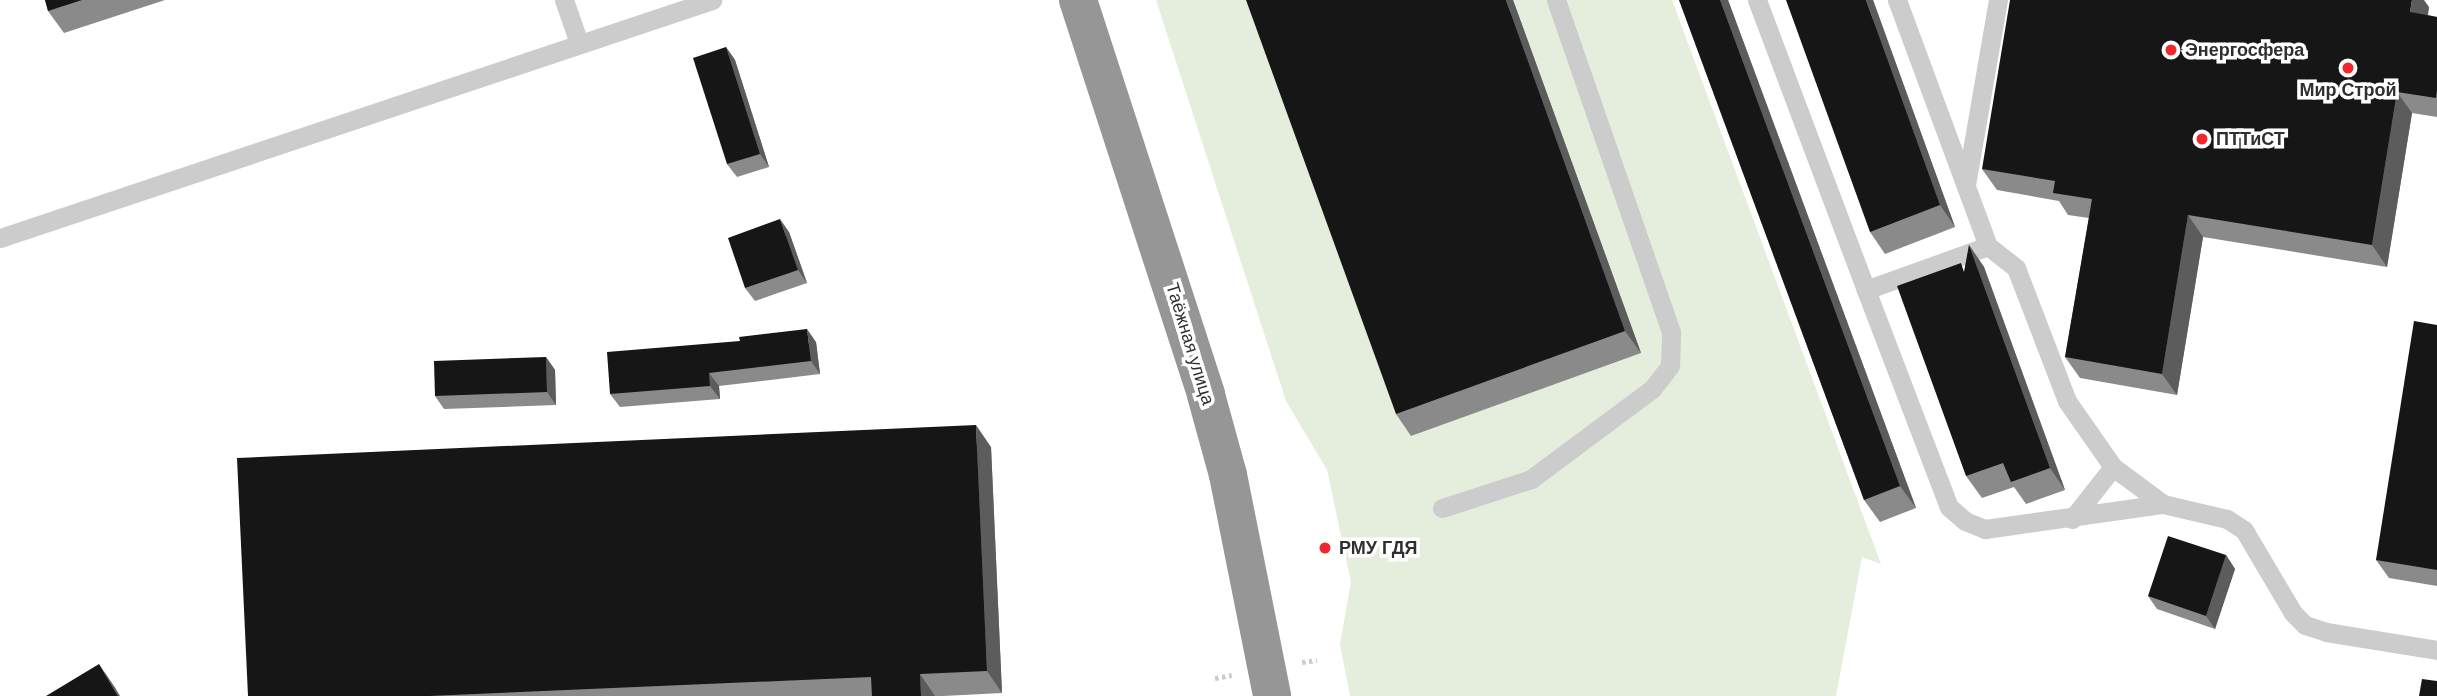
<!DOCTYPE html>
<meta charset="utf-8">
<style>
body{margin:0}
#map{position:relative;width:2437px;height:696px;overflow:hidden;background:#fff;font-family:Arial,sans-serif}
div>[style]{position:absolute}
.green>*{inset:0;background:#e5eddc}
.path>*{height:4.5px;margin-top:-2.25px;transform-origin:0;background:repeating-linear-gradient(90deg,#ccc 0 3.5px,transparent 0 7px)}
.lane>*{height:19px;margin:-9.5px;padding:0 9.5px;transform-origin:9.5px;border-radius:9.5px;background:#ccc}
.highway>*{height:38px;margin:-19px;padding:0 19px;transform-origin:19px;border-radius:19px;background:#969696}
.wall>*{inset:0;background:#8a8a8a}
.shaded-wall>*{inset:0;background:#5c5c5c}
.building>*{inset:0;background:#161616}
.dots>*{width:19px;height:19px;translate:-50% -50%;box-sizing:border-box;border:4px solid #fff;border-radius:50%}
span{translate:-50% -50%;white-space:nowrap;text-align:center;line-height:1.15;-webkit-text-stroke:7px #fff;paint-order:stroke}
.poi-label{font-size:18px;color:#2f2f2f;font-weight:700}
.left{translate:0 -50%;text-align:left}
.street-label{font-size:18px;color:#2f2f2f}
</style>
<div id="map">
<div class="green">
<i style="clip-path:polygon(1156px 0,1672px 0,1881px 564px,1862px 557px,1836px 696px,1350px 696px,1340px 644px,1351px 582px,1327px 470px,1286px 401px)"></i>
</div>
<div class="path">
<i style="left:1302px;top:662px;width:15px;rotate:-8deg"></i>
<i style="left:1215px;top:678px;width:17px;rotate:-10deg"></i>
</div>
<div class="lane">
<i style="left:564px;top:0;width:46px;rotate:70.8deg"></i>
<i style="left:1757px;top:0;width:310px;rotate:69.4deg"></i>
<i style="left:1897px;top:0;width:262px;rotate:69.7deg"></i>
<i style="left:1988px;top:246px;width:36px;rotate:38deg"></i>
<i style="left:2016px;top:268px;width:142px;rotate:69deg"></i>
<i style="left:2067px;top:401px;width:80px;rotate:55.1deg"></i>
<i style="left:2113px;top:467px;width:62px;rotate:36.5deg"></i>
<i style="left:2163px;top:504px;width:66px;rotate:13.2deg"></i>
<i style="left:2227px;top:519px;width:20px;rotate:33deg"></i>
<i style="left:2244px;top:530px;width:96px;rotate:59.4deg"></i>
<i style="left:2293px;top:613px;width:17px;rotate:45deg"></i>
<i style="left:2305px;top:625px;width:22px;rotate:18deg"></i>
<i style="left:2326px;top:632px;width:112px;rotate:9.2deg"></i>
<i style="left:1966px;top:185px;width:188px;rotate:-80.2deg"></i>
<i style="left:0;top:238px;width:751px;rotate:-18.48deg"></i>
<i style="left:1988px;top:246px;width:130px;rotate:160.2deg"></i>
<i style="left:1866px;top:290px;width:232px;rotate:69.1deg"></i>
<i style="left:1949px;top:507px;width:21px;rotate:41deg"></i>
<i style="left:1965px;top:521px;width:22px;rotate:22deg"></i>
<i style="left:1985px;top:529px;width:180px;rotate:-8deg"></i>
<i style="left:1442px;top:508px;width:94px;rotate:-18deg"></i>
<i style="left:1531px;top:479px;width:151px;rotate:-36.6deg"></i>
<i style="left:1652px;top:389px;width:29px;rotate:-52deg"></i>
<i style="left:1670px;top:366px;width:34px;rotate:-88deg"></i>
<i style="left:1671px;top:332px;width:351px;rotate:-109.1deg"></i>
<i style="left:2072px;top:519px;width:66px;rotate:-51.7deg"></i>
</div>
<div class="highway">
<i style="left:1078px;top:0;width:415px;rotate:72deg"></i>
<i style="left:1206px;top:395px;width:83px;rotate:74.6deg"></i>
<i style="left:1228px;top:475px;width:225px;rotate:78.7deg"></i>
</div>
<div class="wall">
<i style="clip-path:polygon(45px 0,165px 0,64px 33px,48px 11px)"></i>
<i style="clip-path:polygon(1513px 0,1641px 353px,1411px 436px,1396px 414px)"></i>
<i style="clip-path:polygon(1679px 0,1728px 0,1916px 508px,1880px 522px,1864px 500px)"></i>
<i style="clip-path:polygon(1873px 0,1955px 227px,1885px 254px,1870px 232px)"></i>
<i style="clip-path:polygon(2429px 7px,2428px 15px,2437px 17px,2437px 117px,2412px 113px,2387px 267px,2203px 237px,2177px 395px,2080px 378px,2065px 357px,2089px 218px,2068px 215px,2059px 201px,1997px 190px,1982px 169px)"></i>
<i style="clip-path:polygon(726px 47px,735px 60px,769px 167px,737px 177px,727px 164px)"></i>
<i style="clip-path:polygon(789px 232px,807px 283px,755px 301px,745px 288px)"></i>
<i style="clip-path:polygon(1969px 245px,1984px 267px,2065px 490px,2026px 504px,2014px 487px,1982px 498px,1966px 476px,1965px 269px)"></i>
<i style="clip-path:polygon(2437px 325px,2437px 586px,2389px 578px,2376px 560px)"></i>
<i style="clip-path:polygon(816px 342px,820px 374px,719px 386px,720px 399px,620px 407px,610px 394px)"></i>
<i style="clip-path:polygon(546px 357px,555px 370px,556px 405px,444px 409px,435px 396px)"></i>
<i style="clip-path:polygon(991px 447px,1002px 693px,943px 696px,248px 696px)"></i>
<i style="clip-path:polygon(2226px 555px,2235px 569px,2215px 629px,2157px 609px,2148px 596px)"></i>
</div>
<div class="shaded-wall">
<i style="clip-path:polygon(1506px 0,1513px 0,1641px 353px,1625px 331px)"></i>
<i style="clip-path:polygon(1720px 0,1728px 0,1916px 508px,1900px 486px)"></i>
<i style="clip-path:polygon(1866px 0,1873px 0,1955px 227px,1940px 205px)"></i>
<i style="clip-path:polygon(2412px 0,2424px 0,2429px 7px,2425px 34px,2410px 12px)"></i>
<i style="clip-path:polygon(726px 47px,735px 60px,769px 167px,760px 154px)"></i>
<i style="clip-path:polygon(2397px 92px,2412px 113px,2387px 267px,2372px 245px)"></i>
<i style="clip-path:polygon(2188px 215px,2203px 237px,2177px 395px,2162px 374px)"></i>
<i style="clip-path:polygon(780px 219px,789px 232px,807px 283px,798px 270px)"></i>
<i style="clip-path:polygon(1969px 245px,1984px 267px,2065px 490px,2050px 468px)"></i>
<i style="clip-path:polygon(807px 329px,816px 342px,820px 374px,811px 361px)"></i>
<i style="clip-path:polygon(546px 357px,555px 370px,556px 405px,547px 392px)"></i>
<i style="clip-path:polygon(709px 373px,719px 386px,720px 399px,710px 386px)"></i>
<i style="clip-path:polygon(976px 425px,991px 447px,1002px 693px,987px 671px)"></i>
<i style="clip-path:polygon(2226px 555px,2235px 569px,2215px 629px,2206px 616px)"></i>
<i style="clip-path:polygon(99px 664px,114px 686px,120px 696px,118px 696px)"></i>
<i style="clip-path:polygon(920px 674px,935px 696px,921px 696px)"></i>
</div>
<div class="building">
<i style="clip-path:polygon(45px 0,82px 0,48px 11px)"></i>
<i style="clip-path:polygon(1246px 0,1506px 0,1625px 331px,1396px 414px)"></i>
<i style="clip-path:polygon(1679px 0,1720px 0,1900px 486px,1864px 500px)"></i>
<i style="clip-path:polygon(1786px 0,1866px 0,1940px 205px,1870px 232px)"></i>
<i style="clip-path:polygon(2010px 0,2412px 0,2410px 12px,2437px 17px,2437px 90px,2436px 98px,2397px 92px,2372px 245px,2188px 215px,2162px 374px,2065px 357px,2092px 199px,2053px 193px,2055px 181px,1982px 169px)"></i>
<i style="clip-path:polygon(726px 47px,760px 154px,727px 164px,693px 58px)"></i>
<i style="clip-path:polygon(780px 219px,798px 270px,745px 288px,728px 238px)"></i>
<i style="clip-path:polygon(1969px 245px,2050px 468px,2011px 482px,2003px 463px,1966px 476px,1897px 286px,1961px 263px,1964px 272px)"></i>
<i style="clip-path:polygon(2414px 321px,2437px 325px,2437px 570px,2376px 560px)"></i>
<i style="clip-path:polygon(807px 329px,811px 361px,709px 373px,710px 386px,610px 394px,607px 352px,740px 341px,739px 337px)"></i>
<i style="clip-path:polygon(546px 357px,547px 392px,435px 396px,434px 361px)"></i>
<i style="clip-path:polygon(976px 425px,987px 671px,920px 674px,921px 696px,872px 696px,871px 677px,429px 696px,248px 696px,237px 458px)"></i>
<i style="clip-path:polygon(2168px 536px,2226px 555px,2206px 616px,2148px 596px)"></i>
<i style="clip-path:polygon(99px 664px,118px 696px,46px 696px)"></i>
<i style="clip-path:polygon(2422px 679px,2437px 681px,2437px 696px,2419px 696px)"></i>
</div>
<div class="dots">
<i style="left:2171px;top:50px;background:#f1272e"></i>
<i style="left:2348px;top:68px;background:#f1272e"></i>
<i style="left:2202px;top:139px;background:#f1272e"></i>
<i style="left:1325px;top:548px;background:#f1272e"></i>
</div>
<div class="poi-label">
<span class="left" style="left:2185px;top:50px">Энергосфера</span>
<span style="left:2348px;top:90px">Мир Строй</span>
<span class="left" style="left:2216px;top:139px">ПТТиСТ</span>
<span class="left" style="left:1339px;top:548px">РМУ ГДЯ</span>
</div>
<div class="street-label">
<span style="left:1190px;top:344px;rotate:73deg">Таёжная улица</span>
</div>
</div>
